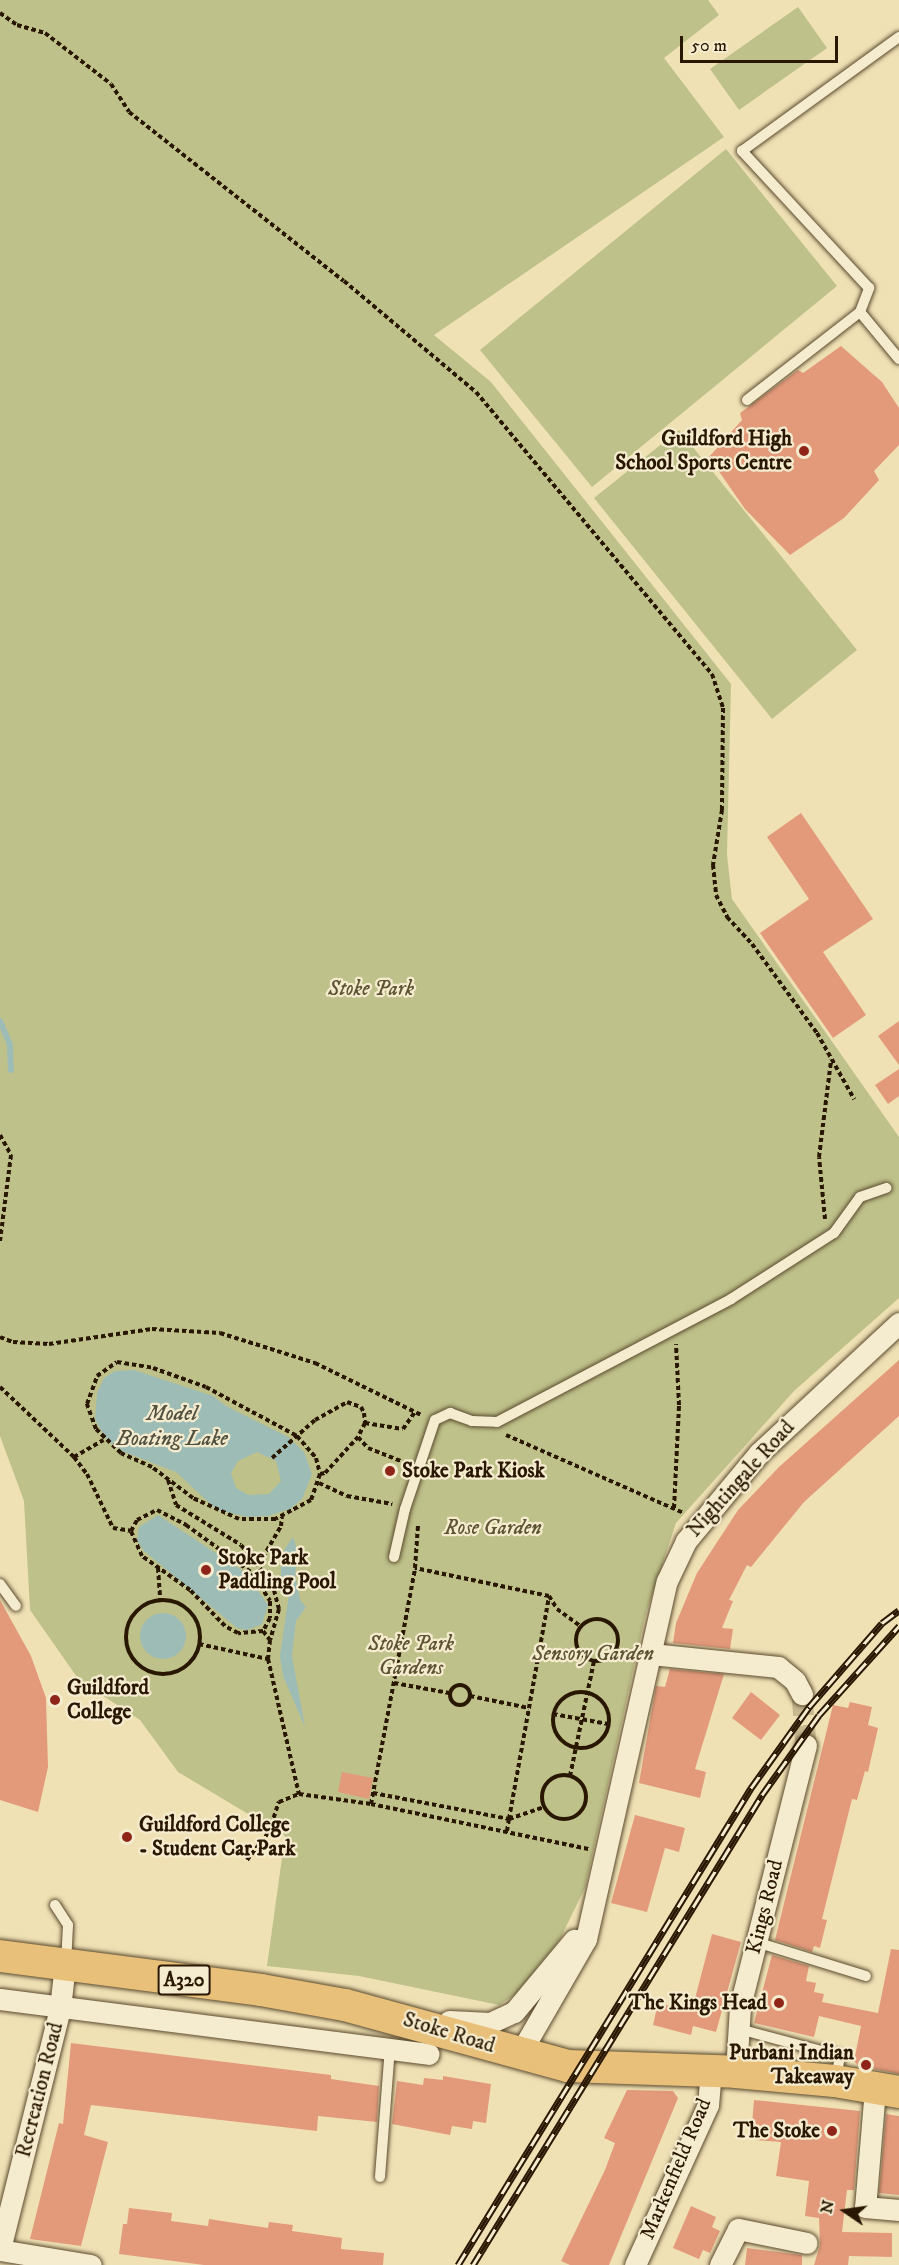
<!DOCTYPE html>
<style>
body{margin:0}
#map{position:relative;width:899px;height:2265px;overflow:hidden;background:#f0e1b5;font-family:"IM FELL DW Pica",serif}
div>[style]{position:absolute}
.green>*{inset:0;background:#bec18a}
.water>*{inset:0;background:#9dbcb6}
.round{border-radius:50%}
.stream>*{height:6px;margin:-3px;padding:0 3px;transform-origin:3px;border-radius:3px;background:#9dbcb6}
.building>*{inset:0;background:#e39a7b}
.minor-tunnel>*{height:21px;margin-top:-10.5px;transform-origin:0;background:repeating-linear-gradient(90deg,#c8b991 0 21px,transparent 0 31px)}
.path>*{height:4px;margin-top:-2px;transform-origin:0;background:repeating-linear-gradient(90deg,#291701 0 4.5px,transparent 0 7.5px)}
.path>.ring{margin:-2px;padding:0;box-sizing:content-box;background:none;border:4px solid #291701;border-radius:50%}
.roads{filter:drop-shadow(0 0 2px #5b4a2e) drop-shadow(0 0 2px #5b4a2e)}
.service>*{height:10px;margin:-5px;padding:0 5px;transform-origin:5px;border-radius:5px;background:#f5eccf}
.minor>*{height:21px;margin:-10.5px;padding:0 10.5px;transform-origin:10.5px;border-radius:10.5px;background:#f5eccf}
.primary>*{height:32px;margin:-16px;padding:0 16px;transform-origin:16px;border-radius:16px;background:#e8c07a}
.rail>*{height:7px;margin-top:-3.5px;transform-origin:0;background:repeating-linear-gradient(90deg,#f5eccf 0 14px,#291701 0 28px);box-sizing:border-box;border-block:2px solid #291701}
.dots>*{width:16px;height:16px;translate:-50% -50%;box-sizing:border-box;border:3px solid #f5eccf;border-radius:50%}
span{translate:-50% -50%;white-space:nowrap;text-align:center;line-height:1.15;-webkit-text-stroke:4.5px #f5eccf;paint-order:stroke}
.shield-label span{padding:2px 4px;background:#f5eccf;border:2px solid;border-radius:4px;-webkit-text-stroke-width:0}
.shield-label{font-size:20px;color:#291701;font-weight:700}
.poi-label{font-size:21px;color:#291701;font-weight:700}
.right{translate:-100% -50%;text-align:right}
.left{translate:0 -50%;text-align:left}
.park-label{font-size:21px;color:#5d5231;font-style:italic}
.street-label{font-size:21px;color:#291701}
.water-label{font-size:22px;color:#525140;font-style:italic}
.north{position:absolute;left:815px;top:2181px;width:60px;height:60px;-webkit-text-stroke:4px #f5eccf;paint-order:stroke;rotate:283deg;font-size:16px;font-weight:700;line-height:24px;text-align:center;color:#291701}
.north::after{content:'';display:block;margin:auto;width:21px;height:27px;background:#291701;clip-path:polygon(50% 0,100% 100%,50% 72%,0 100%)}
.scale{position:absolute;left:680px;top:36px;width:158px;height:27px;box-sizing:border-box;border:3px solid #291701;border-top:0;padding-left:8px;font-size:18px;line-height:21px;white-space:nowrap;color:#291701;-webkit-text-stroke:4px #f5eccf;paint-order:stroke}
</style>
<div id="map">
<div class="green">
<i style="clip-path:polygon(0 0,708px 0,719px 15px,664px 58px,724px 137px,434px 335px,491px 382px,731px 684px,727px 855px,732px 899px,899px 1137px,899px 1298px,794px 1391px,676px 1523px,646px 1613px,585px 1888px,559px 1941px,516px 1994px,499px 2005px,359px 1976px,267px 1966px,285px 1836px,178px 1772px,140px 1720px,79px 1680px,30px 1610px,24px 1501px,0 1436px)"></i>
<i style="clip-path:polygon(798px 7px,827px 48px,739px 110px,710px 69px)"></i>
<i style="clip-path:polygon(726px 149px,837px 286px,592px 487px,480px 350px)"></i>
<i style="clip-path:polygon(679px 430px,857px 650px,772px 719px,594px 498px)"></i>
</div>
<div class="water">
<i style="clip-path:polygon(evenodd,134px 1370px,213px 1396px,226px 1406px,288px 1437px,304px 1452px,312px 1474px,302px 1499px,290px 1509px,268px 1516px,248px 1517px,217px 1510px,176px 1472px,122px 1451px,107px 1441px,95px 1419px,97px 1393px,104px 1378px,115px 1371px,134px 1370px,257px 1452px,276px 1461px,281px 1481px,269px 1494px,248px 1495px,236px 1488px,231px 1473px,238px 1461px,257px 1452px)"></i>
<i style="clip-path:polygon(158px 1515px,246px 1573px,268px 1605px,262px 1624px,248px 1630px,237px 1628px,144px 1551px,137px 1540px,139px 1527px)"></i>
<i style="clip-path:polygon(293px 1537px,298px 1554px,295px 1574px,300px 1600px,306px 1607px,296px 1621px,292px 1656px,305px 1727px,283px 1676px,280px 1656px,290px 1587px,281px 1578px,281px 1555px)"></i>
<i class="round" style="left:140px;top:1613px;width:46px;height:46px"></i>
</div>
<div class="stream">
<i style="left:0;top:1021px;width:26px;rotate:67deg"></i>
<i style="left:10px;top:1045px;width:25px;rotate:88deg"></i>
</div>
<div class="building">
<i style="clip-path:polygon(841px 346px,882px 382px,899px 408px,899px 445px,874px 471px,879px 480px,844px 518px,790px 555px,745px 509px,709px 457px,742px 420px,740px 413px,798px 370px,803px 373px)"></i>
<i style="clip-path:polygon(801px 813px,873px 919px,823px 952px,866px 1015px,833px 1038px,760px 933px,809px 899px,767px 837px)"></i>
<i style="clip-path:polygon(899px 1021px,899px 1065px,878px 1036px)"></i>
<i style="clip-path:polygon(899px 1069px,899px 1096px,888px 1104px,875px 1085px)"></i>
<i style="clip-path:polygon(899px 1360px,899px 1416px,804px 1502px,751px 1567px,747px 1565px,729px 1600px,733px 1601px,722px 1628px,733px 1629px,730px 1649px,673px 1643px,676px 1623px,697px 1573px,738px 1510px,779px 1467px)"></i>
<i style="clip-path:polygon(0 1600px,31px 1656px,46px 1698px,48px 1767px,38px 1812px,0 1800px)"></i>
<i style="clip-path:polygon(670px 1669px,724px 1674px,695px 1769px,706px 1772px,700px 1798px,639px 1783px,656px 1686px,665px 1687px)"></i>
<i style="clip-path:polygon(751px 1692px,780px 1715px,761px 1740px,732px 1718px)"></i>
<i style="clip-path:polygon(850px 1702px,872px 1707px,868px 1725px,878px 1728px,868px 1772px,865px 1771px,857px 1800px,852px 1799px,822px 1919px,827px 1920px,820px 1948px,814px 1946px,812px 1952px,775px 1940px,833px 1705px,848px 1708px)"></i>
<i style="clip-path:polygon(342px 1772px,373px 1778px,369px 1799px,338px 1792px)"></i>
<i style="clip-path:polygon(635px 1815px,685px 1828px,679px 1852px,665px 1848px,647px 1912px,611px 1903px)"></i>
<i style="clip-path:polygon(712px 1934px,741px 1942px,716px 2032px,693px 2026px,691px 2035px,653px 2025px,658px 2003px,685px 2010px,688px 2000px,694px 2002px)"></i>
<i style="clip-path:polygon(891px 1949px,899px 1950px,899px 2074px,859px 2066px,854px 2061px,861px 2026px,819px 2016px,814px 2037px,754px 2023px,772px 1955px,809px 1966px,806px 1981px,816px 1983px,814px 1992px,824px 1994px,822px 2002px,878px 2013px)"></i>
<i style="clip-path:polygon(71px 2043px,331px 2075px,331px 2079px,379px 2086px,377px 2122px,318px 2116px,317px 2131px,91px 2105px,84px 2135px,108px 2142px,81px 2246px,30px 2239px,59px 2123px,63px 2124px)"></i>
<i style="clip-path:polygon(443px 2076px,491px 2084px,486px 2123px,473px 2121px,472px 2129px,452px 2126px,450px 2135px,392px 2124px,397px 2081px,423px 2085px,424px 2078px,443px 2080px)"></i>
<i style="clip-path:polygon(627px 2090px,673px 2091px,678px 2098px,609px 2265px,570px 2265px,561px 2261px,605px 2170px,615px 2143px,604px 2138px)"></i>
<i style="clip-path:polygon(754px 2100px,860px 2111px,854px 2190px,847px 2190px,842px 2232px,892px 2233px,892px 2257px,849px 2256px,848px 2265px,814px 2265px,820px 2245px,819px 2218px,805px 2216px,809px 2181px,776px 2176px,781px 2142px,756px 2140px,751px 2135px)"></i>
<i style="clip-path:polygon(886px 2114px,899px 2116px,899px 2195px,879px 2193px)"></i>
<i style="clip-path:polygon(691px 2206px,716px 2217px,712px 2227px,720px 2231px,710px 2253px,703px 2250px,699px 2259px,673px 2248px)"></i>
<i style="clip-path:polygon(129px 2208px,172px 2213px,171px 2221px,208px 2226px,209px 2219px,268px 2228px,269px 2222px,293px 2225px,292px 2231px,342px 2238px,341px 2249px,384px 2253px,383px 2265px,204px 2265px,119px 2254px,123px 2224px,127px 2224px)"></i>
<i style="clip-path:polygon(747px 2248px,802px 2255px,802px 2265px,745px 2265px)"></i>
</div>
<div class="minor-tunnel">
<i style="left:802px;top:1694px;width:51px;rotate:85.5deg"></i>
</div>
<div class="path">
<i style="left:0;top:13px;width:21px;rotate:35deg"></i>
<i style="left:17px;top:25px;width:29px;rotate:16deg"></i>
<i style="left:45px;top:33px;width:83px;rotate:37.7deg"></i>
<i style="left:111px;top:84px;width:33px;rotate:57deg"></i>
<i style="left:129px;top:112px;width:273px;rotate:38.2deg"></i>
<i style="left:344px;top:281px;width:172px;rotate:40.1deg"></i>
<i style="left:476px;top:392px;width:368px;rotate:50.1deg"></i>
<i style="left:712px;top:674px;width:36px;rotate:72deg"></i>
<i style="left:723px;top:708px;width:102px;rotate:90.6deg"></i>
<i style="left:722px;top:810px;width:56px;rotate:99.3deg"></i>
<i style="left:713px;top:865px;width:30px;rotate:84deg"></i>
<i style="left:716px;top:895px;width:25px;rotate:63deg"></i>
<i style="left:727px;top:917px;width:37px;rotate:47deg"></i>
<i style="left:752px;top:944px;width:110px;rotate:53.9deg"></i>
<i style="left:817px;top:1033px;width:76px;rotate:60.7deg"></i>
<i style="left:0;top:1135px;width:23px;rotate:61deg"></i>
<i style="left:11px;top:1155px;width:87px;rotate:97.3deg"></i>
<i style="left:825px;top:1219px;width:62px;rotate:-95.5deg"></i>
<i style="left:819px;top:1157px;width:98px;rotate:-82.9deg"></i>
<i style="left:0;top:1337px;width:14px;rotate:21deg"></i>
<i style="left:13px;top:1342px;width:36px;rotate:3deg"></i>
<i style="left:49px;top:1344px;width:104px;rotate:-8.3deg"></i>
<i style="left:152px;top:1329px;width:68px;rotate:3.4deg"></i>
<i style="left:220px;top:1333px;width:100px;rotate:17.5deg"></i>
<i style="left:315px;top:1363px;width:118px;rotate:26.1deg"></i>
<i style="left:117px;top:1362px;width:36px;rotate:9deg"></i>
<i style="left:153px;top:1368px;width:56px;rotate:19.7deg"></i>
<i style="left:206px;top:1387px;width:103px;rotate:28.3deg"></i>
<i style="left:297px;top:1436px;width:29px;rotate:49deg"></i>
<i style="left:316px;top:1458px;width:16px;rotate:76deg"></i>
<i style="left:320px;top:1474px;width:28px;rotate:109deg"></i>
<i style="left:311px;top:1500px;width:40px;rotate:152deg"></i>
<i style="left:276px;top:1519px;width:37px;rotate:180deg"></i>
<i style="left:239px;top:1519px;width:51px;rotate:-155.5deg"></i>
<i style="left:193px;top:1498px;width:51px;rotate:-142.9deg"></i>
<i style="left:152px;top:1467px;width:34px;rotate:-156deg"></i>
<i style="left:121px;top:1453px;width:35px;rotate:-136deg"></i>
<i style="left:96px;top:1429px;width:27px;rotate:-110deg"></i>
<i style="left:87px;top:1404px;width:30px;rotate:-70deg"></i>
<i style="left:97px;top:1376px;width:24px;rotate:-35deg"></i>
<i style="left:0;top:1387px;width:102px;rotate:43.4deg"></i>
<i style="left:74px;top:1457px;width:21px;rotate:53deg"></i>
<i style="left:87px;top:1474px;width:60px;rotate:64.3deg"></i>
<i style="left:113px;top:1528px;width:18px;rotate:9deg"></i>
<i style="left:365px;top:1423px;width:38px;rotate:9deg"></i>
<i style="left:403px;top:1429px;width:21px;rotate:-55deg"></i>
<i style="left:506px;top:1435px;width:194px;rotate:23.7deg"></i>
<i style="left:74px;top:1457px;width:34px;rotate:-30deg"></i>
<i style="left:272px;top:1458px;width:57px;rotate:-41.5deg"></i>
<i style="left:315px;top:1420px;width:37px;rotate:-29deg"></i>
<i style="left:347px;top:1402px;width:15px;rotate:20deg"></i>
<i style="left:361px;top:1407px;width:7px;rotate:63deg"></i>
<i style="left:364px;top:1413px;width:10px;rotate:84deg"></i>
<i style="left:365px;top:1423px;width:16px;rotate:117deg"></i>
<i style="left:320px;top:1474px;width:5px;rotate:-11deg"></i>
<i style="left:325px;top:1473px;width:49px;rotate:-47.5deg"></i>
<i style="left:358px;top:1437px;width:15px;rotate:48deg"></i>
<i style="left:368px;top:1448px;width:41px;rotate:21.5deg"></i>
<i style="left:168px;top:1480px;width:26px;rotate:72deg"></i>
<i style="left:176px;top:1505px;width:76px;rotate:31.6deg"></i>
<i style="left:241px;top:1545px;width:49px;rotate:50.8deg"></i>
<i style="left:272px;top:1583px;width:27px;rotate:75deg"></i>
<i style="left:279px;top:1609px;width:32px;rotate:106deg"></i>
<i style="left:319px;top:1483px;width:31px;rotate:25deg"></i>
<i style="left:347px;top:1496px;width:46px;rotate:10.1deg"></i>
<i style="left:674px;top:1508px;width:103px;rotate:-87.2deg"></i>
<i style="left:679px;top:1405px;width:61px;rotate:-92.8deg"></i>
<i style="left:157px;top:1510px;width:33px;rotate:27deg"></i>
<i style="left:186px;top:1525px;width:82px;rotate:36deg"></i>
<i style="left:252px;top:1573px;width:33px;rotate:57deg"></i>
<i style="left:270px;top:1601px;width:17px;rotate:90deg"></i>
<i style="left:270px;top:1618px;width:15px;rotate:118deg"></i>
<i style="left:263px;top:1631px;width:25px;rotate:175deg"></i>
<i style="left:238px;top:1633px;width:15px;rotate:-152deg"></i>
<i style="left:225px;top:1626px;width:50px;rotate:-134.2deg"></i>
<i style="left:190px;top:1590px;width:59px;rotate:-144.7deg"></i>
<i style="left:142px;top:1556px;width:27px;rotate:-114deg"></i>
<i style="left:131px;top:1531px;width:13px;rotate:-61deg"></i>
<i style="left:137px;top:1520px;width:22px;rotate:-27deg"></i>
<i style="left:259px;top:1564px;width:44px;rotate:-59.9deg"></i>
<i style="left:281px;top:1526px;width:9px;rotate:-84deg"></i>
<i style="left:158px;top:1568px;width:31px;rotate:86deg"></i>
<i style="left:549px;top:1596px;width:15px;rotate:58deg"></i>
<i style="left:557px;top:1609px;width:29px;rotate:36deg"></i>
<i class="ring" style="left:126px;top:1600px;width:70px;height:70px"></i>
<i class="ring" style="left:576px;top:1619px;width:38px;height:38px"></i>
<i style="left:263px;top:1631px;width:11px;rotate:52deg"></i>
<i style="left:270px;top:1640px;width:19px;rotate:96deg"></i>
<i style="left:268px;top:1659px;width:139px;rotate:77.1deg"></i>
<i style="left:299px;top:1794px;width:73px;rotate:7.9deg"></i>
<i style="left:371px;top:1804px;width:240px;rotate:-79.4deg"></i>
<i style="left:415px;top:1568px;width:43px;rotate:-86deg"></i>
<i style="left:199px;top:1644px;width:71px;rotate:12.3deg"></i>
<i style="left:394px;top:1683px;width:56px;rotate:10.3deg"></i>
<i class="ring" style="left:450px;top:1685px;width:16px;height:16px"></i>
<i class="ring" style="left:553px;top:1692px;width:52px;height:52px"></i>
<i style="left:470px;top:1696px;width:60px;rotate:11.5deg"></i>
<i style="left:553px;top:1714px;width:56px;rotate:10.3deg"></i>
<i class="ring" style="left:542px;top:1775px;width:40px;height:40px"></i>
<i style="left:570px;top:1776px;width:117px;rotate:-78.2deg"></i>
<i style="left:373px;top:1793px;width:138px;rotate:10.8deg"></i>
<i style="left:509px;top:1819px;width:227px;rotate:-79.8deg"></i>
<i style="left:549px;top:1596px;width:137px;rotate:-168.2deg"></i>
<i style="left:371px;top:1804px;width:222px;rotate:11.7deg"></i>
<i style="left:507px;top:1831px;width:12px;rotate:-81deg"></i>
<i style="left:509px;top:1819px;width:36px;rotate:-19deg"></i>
<i style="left:247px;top:1860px;width:36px;rotate:-52deg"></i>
<i style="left:269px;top:1832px;width:32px;rotate:-72deg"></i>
<i style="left:279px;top:1802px;width:22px;rotate:-22deg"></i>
</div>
<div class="roads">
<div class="service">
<i style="left:860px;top:312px;width:61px;rotate:50.3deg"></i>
<i style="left:747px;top:400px;width:143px;rotate:-37.9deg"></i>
<i style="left:860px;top:312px;width:26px;rotate:-69deg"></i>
<i style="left:869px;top:288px;width:187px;rotate:-132.8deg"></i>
<i style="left:742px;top:151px;width:194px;rotate:-36deg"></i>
<i style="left:394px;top:1557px;width:49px;rotate:-77.1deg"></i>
<i style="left:405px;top:1509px;width:94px;rotate:-71.4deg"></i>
<i style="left:435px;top:1420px;width:17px;rotate:-25deg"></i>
<i style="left:450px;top:1413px;width:23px;rotate:20deg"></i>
<i style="left:472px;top:1421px;width:25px;rotate:2deg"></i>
<i style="left:497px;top:1422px;width:264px;rotate:-27.7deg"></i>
<i style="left:731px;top:1299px;width:122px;rotate:-32.7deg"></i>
<i style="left:834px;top:1233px;width:44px;rotate:-54.2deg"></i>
<i style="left:860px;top:1197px;width:28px;rotate:-19deg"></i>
<i style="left:0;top:1584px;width:27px;rotate:54deg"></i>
<i style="left:55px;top:1905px;width:24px;rotate:57deg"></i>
<i style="left:68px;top:1925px;width:36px;rotate:93deg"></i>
<i style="left:756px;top:1942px;width:115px;rotate:17.2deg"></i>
<i style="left:739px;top:2029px;width:105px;rotate:15deg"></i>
<i style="left:840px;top:2056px;width:22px;rotate:100deg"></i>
<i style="left:380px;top:2177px;width:130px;rotate:-85.6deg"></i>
</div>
<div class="minor">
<i style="left:651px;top:1654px;width:128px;rotate:5.8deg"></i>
<i style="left:778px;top:1667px;width:22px;rotate:39deg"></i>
<i style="left:795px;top:1681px;width:15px;rotate:62deg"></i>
<i style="left:0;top:1999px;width:432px;rotate:7.3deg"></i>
<i style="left:449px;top:2021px;width:41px;rotate:2.8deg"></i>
<i style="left:490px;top:2023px;width:26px;rotate:-25deg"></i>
<i style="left:514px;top:2012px;width:94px;rotate:-50.2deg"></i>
<i style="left:519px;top:2055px;width:134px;rotate:-60deg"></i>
<i style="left:586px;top:1939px;width:367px;rotate:-77.3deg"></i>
<i style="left:667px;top:1581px;width:44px;rotate:-64.6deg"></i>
<i style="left:686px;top:1541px;width:114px;rotate:-50.3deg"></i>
<i style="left:759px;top:1453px;width:191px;rotate:-42.9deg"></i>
<i style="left:736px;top:2072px;width:66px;rotate:-86.5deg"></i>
<i style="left:740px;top:2006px;width:269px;rotate:-75.8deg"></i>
<i style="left:875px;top:2089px;width:118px;rotate:94.8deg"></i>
<i style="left:865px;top:2207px;width:34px;rotate:5deg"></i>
<i style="left:0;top:2249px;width:248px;rotate:-76deg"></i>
<i style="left:60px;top:2008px;width:43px;rotate:-83.4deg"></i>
<i style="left:0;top:2250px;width:92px;rotate:9.4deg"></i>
<i style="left:635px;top:2265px;width:176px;rotate:-65.5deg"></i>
<i style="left:708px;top:2105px;width:34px;rotate:-85deg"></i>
<i style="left:720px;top:2265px;width:40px;rotate:-63.4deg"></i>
<i style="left:738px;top:2229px;width:70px;rotate:11.5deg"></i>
</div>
<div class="primary">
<i style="left:0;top:1956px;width:263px;rotate:7.4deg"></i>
<i style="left:261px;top:1990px;width:85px;rotate:10.1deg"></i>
<i style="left:345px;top:2005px;width:231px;rotate:15.3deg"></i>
<i style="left:568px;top:2066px;width:168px;rotate:2deg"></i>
<i style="left:736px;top:2072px;width:99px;rotate:5.2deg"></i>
<i style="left:835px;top:2081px;width:65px;rotate:9.8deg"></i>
</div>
</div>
<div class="rail">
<i style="left:458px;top:2265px;width:560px;rotate:-58.44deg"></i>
<i style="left:751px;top:1788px;width:100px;rotate:-54.4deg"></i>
<i style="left:809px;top:1707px;width:111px;rotate:-49deg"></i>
<i style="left:882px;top:1623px;width:21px;rotate:-37deg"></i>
<i style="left:473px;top:2265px;width:552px;rotate:-58.41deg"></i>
<i style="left:762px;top:1795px;width:98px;rotate:-54.5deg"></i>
<i style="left:819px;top:1715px;width:120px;rotate:-48deg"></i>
</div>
<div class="dots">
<i style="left:804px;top:451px;background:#8f2418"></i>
<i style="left:390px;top:1471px;background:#8f2418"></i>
<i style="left:206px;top:1570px;background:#8f2418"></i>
<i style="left:55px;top:1700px;background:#8f2418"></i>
<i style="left:127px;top:1837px;background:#8f2418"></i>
<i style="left:779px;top:2003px;background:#8f2418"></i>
<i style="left:866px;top:2065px;background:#8f2418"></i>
<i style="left:832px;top:2131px;background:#8f2418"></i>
</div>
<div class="shield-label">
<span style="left:184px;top:1980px">A320</span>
</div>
<div class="poi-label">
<span class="right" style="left:792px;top:451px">Guildford High<br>School Sports Centre</span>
<span class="left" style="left:402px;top:1471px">Stoke Park Kiosk</span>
<span class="left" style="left:218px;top:1570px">Stoke Park<br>Paddling Pool</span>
<span class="left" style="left:67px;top:1700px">Guildford<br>College</span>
<span class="left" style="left:139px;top:1837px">Guildford College<br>- Student Car Park</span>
<span class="right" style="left:767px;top:2003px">The Kings Head</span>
<span class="right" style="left:854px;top:2065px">Purbani Indian<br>Takeaway</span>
<span class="right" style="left:820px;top:2131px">The Stoke</span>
</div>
<div class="park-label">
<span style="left:371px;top:989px">Stoke Park</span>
<span style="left:493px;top:1528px">Rose Garden</span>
<span style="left:411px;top:1656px">Stoke Park<br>Gardens</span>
<span style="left:593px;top:1654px">Sensory Garden</span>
</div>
<div class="street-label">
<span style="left:741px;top:1479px;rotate:-48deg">Nightingale Road</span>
<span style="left:765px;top:1907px;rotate:-76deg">Kings Road</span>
<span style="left:449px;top:2033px;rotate:17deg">Stoke Road</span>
<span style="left:40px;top:2090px;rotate:-76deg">Recreation Road</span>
<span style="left:676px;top:2169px;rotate:-67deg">Markenfield Road</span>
</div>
<div class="water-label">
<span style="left:172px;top:1426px">Model<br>Boating Lake</span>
</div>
<div class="north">N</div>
<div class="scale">50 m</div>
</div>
